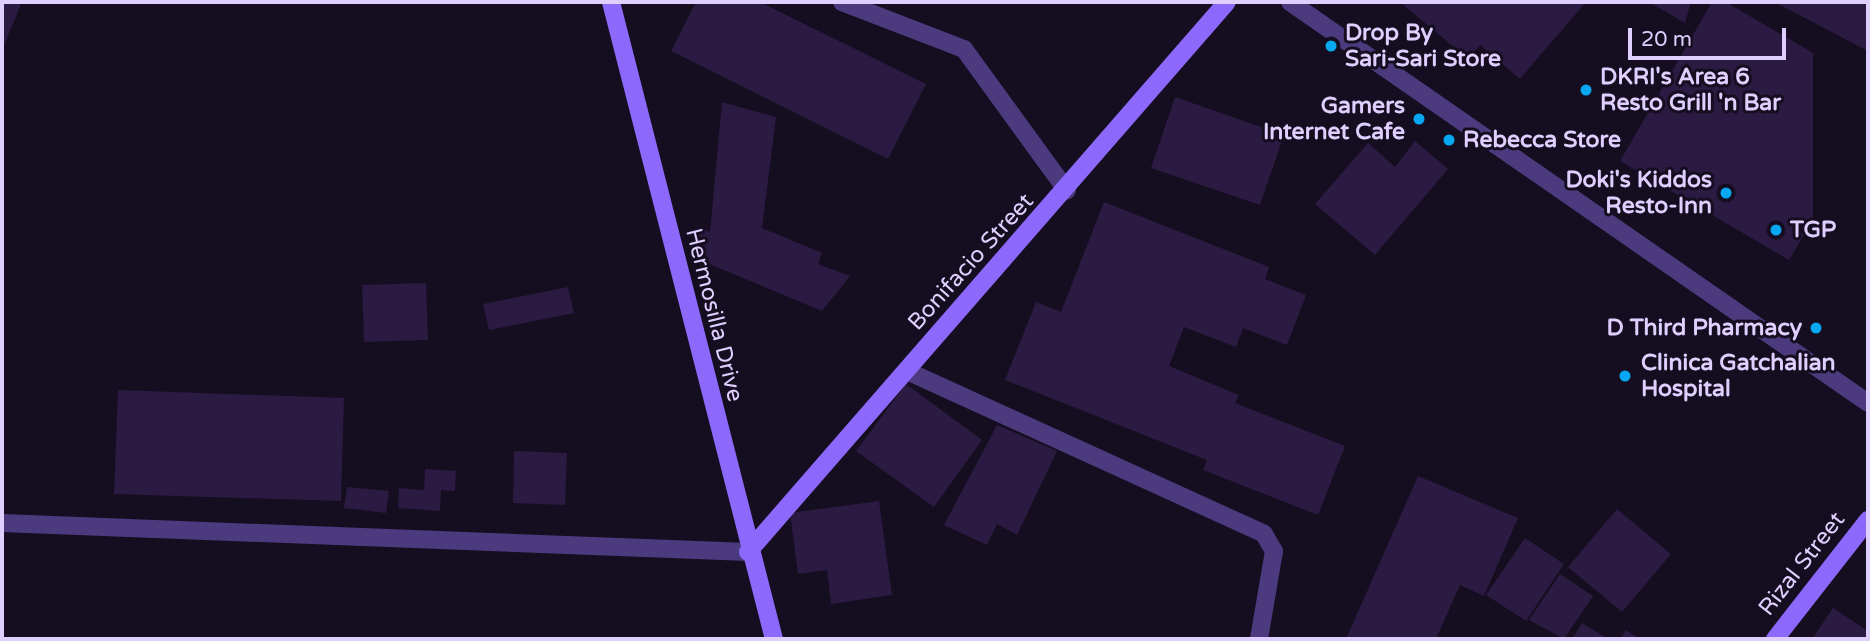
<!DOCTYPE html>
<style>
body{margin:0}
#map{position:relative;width:1870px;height:641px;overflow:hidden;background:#150e21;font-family:"Varela Round",sans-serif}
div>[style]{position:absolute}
.building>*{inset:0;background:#2b1a41}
.lane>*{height:18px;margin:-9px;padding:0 9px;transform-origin:9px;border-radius:9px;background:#4c3a7f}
.street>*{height:18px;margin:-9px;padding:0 9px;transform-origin:9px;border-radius:9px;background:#4c3a7f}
.secondary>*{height:18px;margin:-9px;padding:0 9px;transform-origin:9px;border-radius:9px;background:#8d69fb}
.dots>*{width:19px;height:19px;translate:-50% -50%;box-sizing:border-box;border:4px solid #150e21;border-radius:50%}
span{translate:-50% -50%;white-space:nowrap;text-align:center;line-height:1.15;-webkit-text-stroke:6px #150e21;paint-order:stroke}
.poi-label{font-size:23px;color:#dfcffe;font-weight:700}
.left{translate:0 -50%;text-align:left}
.right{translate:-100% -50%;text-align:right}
.street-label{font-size:23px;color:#dfcffe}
.frame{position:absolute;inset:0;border:4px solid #dfcffe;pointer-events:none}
.scale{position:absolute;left:1628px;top:28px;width:158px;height:32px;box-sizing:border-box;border:4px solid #dfcffe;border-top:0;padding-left:9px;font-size:21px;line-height:24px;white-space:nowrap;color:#dfcffe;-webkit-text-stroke:5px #150e21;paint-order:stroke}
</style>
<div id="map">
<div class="building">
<i style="clip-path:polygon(2px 2px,22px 2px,2px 50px)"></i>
<i style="clip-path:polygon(696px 2px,760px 2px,926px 84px,888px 159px,671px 51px)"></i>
<i style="clip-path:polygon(1400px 2px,1586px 2px,1520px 79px,1480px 45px,1468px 59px)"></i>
<i style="clip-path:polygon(1649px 2px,1691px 2px,1685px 23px)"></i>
<i style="clip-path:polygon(1712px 2px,1726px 2px,1813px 53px,1813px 220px,1789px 260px,1620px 161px)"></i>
<i style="clip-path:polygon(1774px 2px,1868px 2px,1868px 51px)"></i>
<i style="clip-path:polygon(1175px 97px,1284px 135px,1260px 205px,1151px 168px)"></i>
<i style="clip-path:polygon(722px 102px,776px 117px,762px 228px,822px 253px,818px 264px,850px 276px,822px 311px,707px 263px,696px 226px,710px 232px)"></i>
<i style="clip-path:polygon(1415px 141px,1448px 169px,1375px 255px,1315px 204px,1368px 143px,1395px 167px)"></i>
<i style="clip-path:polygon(1104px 202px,1269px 267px,1265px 279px,1306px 295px,1287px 345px,1243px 328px,1236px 347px,1184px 327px,1169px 366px,1239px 395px,1235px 403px,1345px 446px,1318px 515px,1203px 470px,1207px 460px,1005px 380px,1036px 302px,1061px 312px)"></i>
<i style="clip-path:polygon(426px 283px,428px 340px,364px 342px,362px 285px)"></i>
<i style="clip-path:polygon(568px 287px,574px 313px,489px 330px,483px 304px)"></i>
<i style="clip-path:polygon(906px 384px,982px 440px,934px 507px,856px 451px)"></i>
<i style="clip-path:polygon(118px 390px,344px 398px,341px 501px,114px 494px)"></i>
<i style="clip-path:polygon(997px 425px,1057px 451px,1017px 535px,997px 524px,987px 545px,944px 525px)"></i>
<i style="clip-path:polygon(514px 451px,567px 453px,565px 505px,513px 503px)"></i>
<i style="clip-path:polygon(425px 469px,456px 471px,455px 491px,441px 490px,440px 511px,398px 508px,399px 488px,424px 490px)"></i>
<i style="clip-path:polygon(1418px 476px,1518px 518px,1484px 596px,1460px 585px,1436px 639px,1346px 639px)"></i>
<i style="clip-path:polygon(347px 487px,389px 491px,386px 513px,344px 508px)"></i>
<i style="clip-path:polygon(879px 501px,892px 595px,831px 604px,827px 570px,798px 574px,790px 513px)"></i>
<i style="clip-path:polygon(1617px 509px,1671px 554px,1622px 612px,1568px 567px)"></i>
<i style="clip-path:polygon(1525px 538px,1564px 564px,1526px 621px,1486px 595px)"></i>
<i style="clip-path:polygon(1560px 574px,1593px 596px,1564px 639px,1529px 620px)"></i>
<i style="clip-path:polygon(1833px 608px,1868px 631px,1868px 639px,1812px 639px)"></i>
<i style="clip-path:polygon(1582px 623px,1608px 639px,1572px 639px)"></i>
<i style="clip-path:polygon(1626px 630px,1640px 639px,1620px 639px)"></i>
</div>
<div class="lane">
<i style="left:842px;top:2px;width:131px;rotate:21.1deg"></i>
<i style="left:964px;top:49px;width:175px;rotate:54deg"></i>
<i style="left:907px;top:371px;width:392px;rotate:24.5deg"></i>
<i style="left:1264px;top:534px;width:20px;rotate:60deg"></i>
<i style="left:1274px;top:551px;width:89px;rotate:99.7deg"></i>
</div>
<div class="street">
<i style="left:1290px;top:2px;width:703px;rotate:34.75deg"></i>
<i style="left:2px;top:523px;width:747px;rotate:2.23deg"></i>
</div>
<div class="secondary">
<i style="left:611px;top:2px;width:658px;rotate:75.65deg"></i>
<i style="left:748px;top:552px;width:729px;rotate:-48.95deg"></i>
<i style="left:1775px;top:639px;width:151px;rotate:-52deg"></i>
</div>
<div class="dots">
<i style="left:1331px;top:46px;background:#07a7f2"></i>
<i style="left:1586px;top:90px;background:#07a7f2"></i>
<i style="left:1419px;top:119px;background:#07a7f2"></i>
<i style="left:1449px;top:140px;background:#07a7f2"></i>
<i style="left:1726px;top:193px;background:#07a7f2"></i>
<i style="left:1776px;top:230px;background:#07a7f2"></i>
<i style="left:1816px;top:328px;background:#07a7f2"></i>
<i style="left:1625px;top:376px;background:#07a7f2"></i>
</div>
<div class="poi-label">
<span class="left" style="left:1345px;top:46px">Drop By<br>Sari-Sari Store</span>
<span class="left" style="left:1600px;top:90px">DKRI's Area 6<br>Resto Grill 'n Bar</span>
<span class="right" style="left:1405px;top:119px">Gamers<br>Internet Cafe</span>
<span class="left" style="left:1463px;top:140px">Rebecca Store</span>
<span class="right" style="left:1712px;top:193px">Doki's Kiddos<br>Resto-Inn</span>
<span class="left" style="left:1790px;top:230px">TGP</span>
<span class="right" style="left:1802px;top:328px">D Third Pharmacy</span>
<span class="left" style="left:1641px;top:376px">Clinica Gatchalian<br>Hospital</span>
</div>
<div class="street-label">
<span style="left:971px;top:262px;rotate:-48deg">Bonifacio Street</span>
<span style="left:714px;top:315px;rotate:76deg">Hermosilla Drive</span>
<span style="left:1802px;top:564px;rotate:-52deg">Rizal Street</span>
</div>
<div class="frame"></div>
<div class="scale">20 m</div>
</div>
